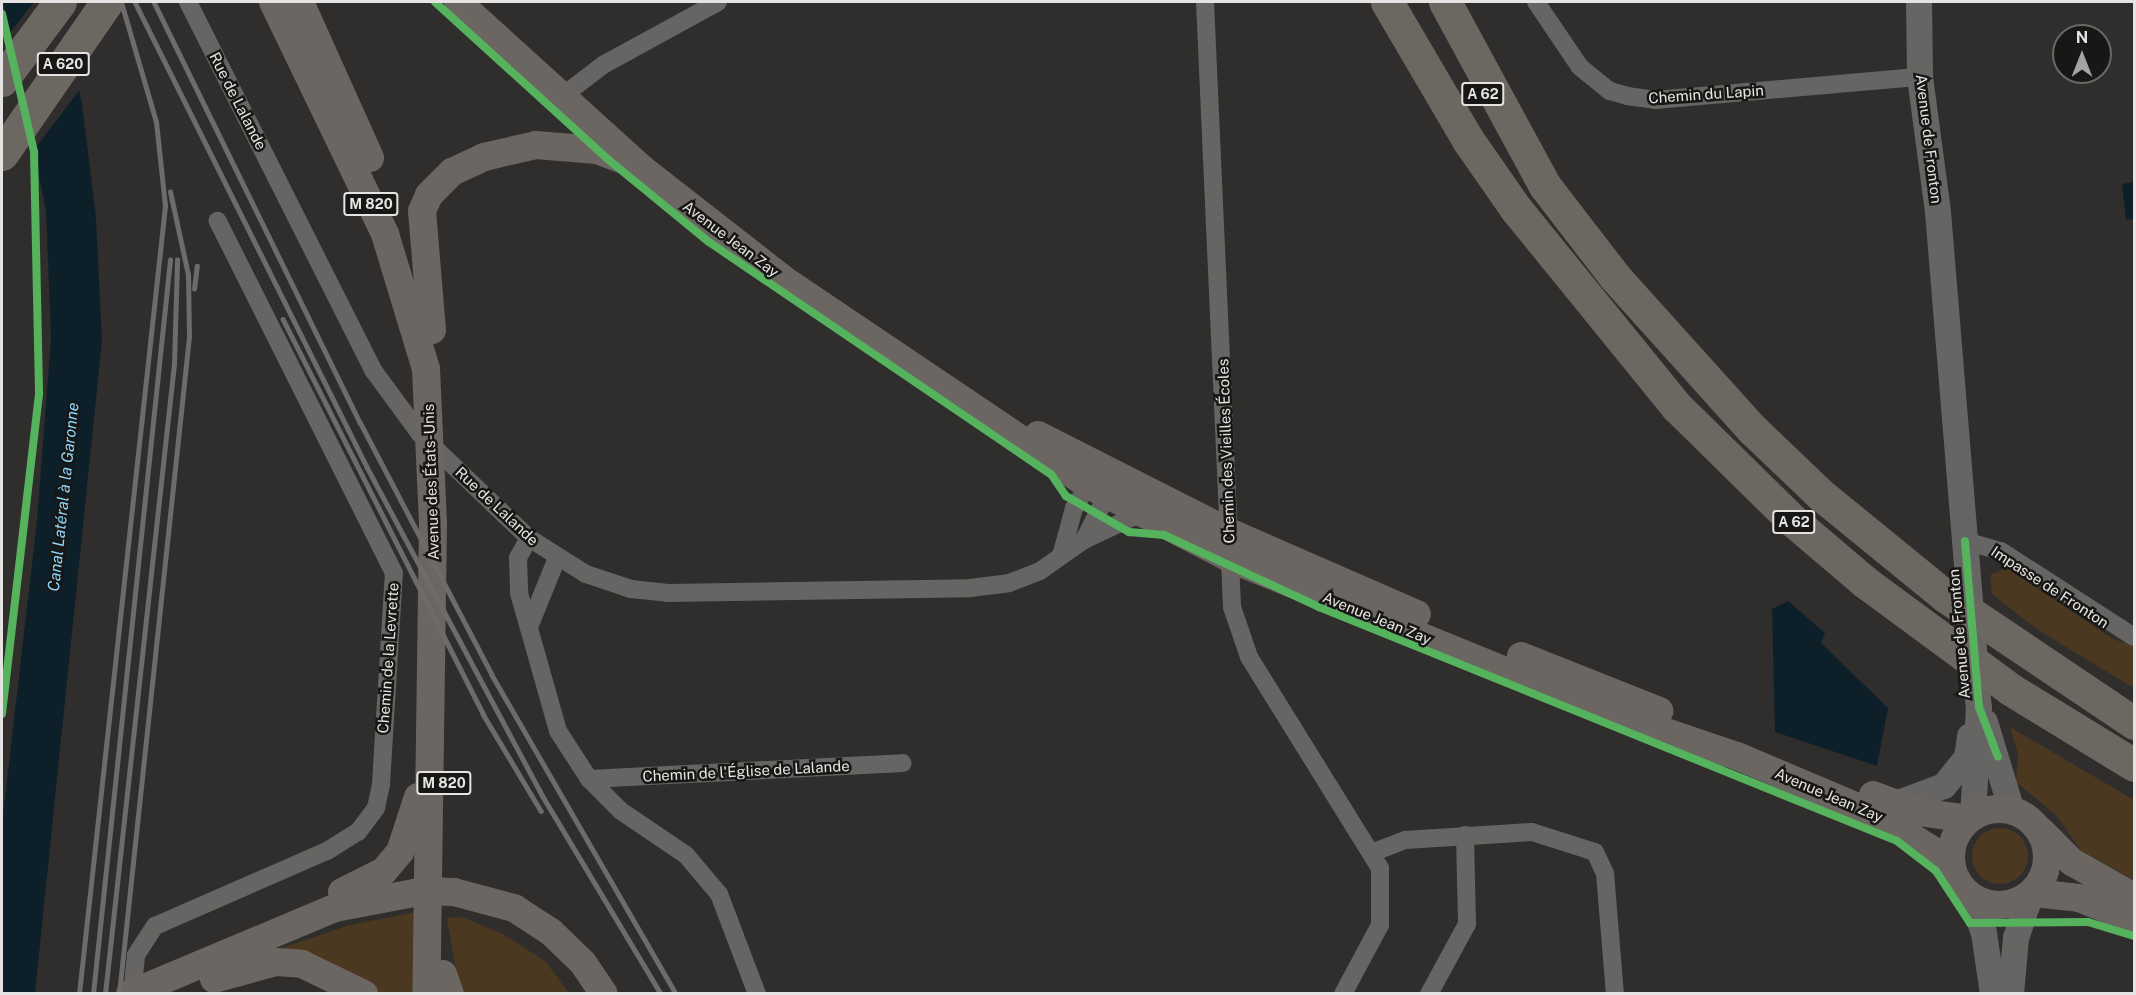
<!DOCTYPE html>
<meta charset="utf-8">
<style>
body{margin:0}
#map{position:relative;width:2136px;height:995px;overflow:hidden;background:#302e2c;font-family:"Public Sans",sans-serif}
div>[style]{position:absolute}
.green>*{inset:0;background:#4a3820}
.round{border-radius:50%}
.water>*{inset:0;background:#0d2029}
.pier>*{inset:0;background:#302e2c}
.street>*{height:18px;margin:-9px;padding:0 9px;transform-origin:9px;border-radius:9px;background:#666563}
.secondary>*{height:26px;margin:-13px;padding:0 13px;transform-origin:13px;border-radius:13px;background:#666563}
.primary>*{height:28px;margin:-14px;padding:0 14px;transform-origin:14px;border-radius:14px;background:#6b6662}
.primary>.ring{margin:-14px;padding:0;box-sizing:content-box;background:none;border:28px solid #6b6662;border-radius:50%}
.highway>*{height:33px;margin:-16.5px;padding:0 16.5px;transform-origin:16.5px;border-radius:16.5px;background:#6c6760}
.rail>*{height:4.5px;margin:-2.25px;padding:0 2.25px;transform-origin:2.25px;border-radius:2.25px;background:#6d6c6b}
.cycleway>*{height:8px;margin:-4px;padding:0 4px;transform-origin:4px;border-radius:4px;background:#56b35d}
span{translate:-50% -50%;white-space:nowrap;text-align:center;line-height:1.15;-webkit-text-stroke:5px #181715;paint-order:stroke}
.shield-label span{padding:2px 4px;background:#181715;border:2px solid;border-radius:4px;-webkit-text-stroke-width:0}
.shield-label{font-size:14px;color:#e5e4e2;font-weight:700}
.street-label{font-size:15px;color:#e5e4e2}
.water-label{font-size:16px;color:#8ed9ff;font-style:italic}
.frame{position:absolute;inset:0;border:3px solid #e5e4e2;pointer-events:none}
.north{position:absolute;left:2052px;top:24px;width:60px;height:60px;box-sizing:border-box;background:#181715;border:2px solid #6a6967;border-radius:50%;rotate:0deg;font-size:16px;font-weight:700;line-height:24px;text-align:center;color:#e5e4e2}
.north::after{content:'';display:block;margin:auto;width:21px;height:27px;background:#a6a4a2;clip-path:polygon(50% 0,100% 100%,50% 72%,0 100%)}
</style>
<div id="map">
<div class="green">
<i style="clip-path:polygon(2007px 568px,2113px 639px,2134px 646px,2134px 688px,2038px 630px,1992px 594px,1990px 575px)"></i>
<i style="clip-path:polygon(2010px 727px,2134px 800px,2134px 880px,2081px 851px,2056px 815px,2016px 782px,2018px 754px)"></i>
<i class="round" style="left:1972px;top:828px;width:56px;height:56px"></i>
<i style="clip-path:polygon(416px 912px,419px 993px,375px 993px,276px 950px,350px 925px)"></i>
<i style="clip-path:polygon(462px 917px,503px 934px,545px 961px,569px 993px,460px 993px,447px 918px)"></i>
</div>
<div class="water">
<i style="clip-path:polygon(3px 2px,60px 2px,82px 104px,96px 217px,102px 341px,35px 993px,2px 994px,2px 824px,37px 520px,51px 338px,46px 211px)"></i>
<i style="clip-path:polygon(2134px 182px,2134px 219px,2126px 220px,2122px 184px)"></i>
<i style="clip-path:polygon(1788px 601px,1825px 633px,1821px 643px,1888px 708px,1877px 766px,1775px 732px,1772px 609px)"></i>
</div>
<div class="pier">
<i style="clip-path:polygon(34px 2px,63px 2px,81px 88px,33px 151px,8px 35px)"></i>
</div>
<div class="street">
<i style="left:188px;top:2px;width:412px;rotate:63.3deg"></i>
<i style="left:373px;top:370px;width:79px;rotate:53.7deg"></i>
<i style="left:420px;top:434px;width:151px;rotate:43.7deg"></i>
<i style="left:529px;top:538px;width:67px;rotate:32.3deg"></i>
<i style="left:586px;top:574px;width:47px;rotate:18.4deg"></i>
<i style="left:631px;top:589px;width:37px;rotate:6deg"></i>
<i style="left:668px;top:593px;width:302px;rotate:-0.9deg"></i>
<i style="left:970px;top:588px;width:39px;rotate:-7deg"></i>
<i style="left:1009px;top:583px;width:33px;rotate:-21deg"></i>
<i style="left:1040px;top:571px;width:54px;rotate:-35.2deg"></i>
<i style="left:1084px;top:540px;width:44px;rotate:-62.9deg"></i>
<i style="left:1104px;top:501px;width:17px;rotate:-83deg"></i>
<i style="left:1205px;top:2px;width:606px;rotate:87.44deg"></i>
<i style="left:1232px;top:607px;width:53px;rotate:71.2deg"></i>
<i style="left:1249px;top:657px;width:248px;rotate:58.2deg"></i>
<i style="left:1380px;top:868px;width:57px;rotate:90deg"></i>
<i style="left:1380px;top:925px;width:78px;rotate:118.2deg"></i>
<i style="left:1536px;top:2px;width:78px;rotate:55.9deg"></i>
<i style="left:1580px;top:67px;width:38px;rotate:39deg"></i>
<i style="left:1610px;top:91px;width:18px;rotate:16deg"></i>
<i style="left:1627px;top:96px;width:28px;rotate:8deg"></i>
<i style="left:1655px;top:100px;width:266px;rotate:-5deg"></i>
<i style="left:560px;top:98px;width:54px;rotate:-37.5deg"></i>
<i style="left:603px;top:65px;width:131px;rotate:-28.7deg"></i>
<i style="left:529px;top:538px;width:23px;rotate:119deg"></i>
<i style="left:518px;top:558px;width:35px;rotate:88deg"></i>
<i style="left:519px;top:593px;width:143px;rotate:74.2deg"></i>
<i style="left:558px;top:731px;width:57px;rotate:57.1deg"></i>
<i style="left:589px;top:779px;width:45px;rotate:45deg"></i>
<i style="left:621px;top:811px;width:78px;rotate:34.1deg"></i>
<i style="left:686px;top:855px;width:51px;rotate:49.8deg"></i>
<i style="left:719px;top:894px;width:107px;rotate:69.2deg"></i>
<i style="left:1086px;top:539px;width:52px;rotate:-25.1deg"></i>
<i style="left:1133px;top:517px;width:14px"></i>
<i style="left:1965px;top:541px;width:37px;rotate:16deg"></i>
<i style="left:2001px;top:551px;width:158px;rotate:32.9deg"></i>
<i style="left:1061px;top:556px;width:50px;rotate:-74.8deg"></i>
<i style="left:1074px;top:508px;width:34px;rotate:-58deg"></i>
<i style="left:529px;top:627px;width:74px;rotate:-67.9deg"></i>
<i style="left:589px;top:779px;width:314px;rotate:-2.9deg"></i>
<i style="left:1374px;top:852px;width:33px;rotate:-21deg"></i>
<i style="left:1405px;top:840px;width:127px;rotate:-3.6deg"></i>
<i style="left:1532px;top:832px;width:66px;rotate:17.6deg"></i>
<i style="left:1595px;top:852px;width:23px;rotate:65deg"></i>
<i style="left:1605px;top:873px;width:121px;rotate:85.3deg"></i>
<i style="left:132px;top:994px;width:39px;rotate:-84deg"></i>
<i style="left:136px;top:955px;width:35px;rotate:-57deg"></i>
<i style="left:155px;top:926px;width:188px;rotate:-23.6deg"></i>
<i style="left:327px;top:851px;width:36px;rotate:-32deg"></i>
<i style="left:358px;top:832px;width:30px;rotate:-53deg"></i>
<i style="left:376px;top:808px;width:25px;rotate:-78deg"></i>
<i style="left:381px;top:784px;width:211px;rotate:-86.5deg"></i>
<i style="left:394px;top:573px;width:394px;rotate:-116.6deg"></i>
<i style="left:1429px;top:994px;width:80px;rotate:-61.5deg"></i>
<i style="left:1467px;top:924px;width:89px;rotate:-91.3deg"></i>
</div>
<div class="secondary">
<i style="left:1919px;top:2px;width:75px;rotate:89.2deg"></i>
<i style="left:1920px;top:77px;width:136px;rotate:82.4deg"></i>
<i style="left:1938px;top:212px;width:497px;rotate:85.3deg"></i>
<i style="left:1979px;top:707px;width:111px;rotate:93.1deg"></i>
<i style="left:1985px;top:722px;width:93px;rotate:73.1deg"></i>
<i style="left:1896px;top:804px;width:51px;rotate:-20.6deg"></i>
<i style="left:1944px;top:786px;width:36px;rotate:-51deg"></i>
<i style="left:1967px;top:758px;width:22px;rotate:-82deg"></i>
<i style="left:1972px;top:897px;width:38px;rotate:72deg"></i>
<i style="left:1984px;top:933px;width:62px;rotate:81.6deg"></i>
<i style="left:2011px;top:994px;width:56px;rotate:-84.9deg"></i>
<i style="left:2016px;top:938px;width:43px;rotate:-71.1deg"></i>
</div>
<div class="primary">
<i style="left:273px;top:2px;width:258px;rotate:64.2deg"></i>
<i style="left:385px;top:234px;width:141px;rotate:73.1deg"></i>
<i style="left:426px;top:369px;width:153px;rotate:87.4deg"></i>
<i style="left:433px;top:522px;width:472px;rotate:90.8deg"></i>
<i style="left:300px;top:2px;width:171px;rotate:65.8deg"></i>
<i style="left:458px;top:2px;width:247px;rotate:42.2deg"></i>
<i style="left:641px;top:168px;width:180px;rotate:38deg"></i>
<i style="left:783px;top:279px;width:364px;rotate:34deg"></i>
<i style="left:1085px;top:483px;width:165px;rotate:27.5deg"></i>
<i style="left:1231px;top:559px;width:400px;rotate:22.2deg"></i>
<i style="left:1601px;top:710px;width:144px;rotate:18.7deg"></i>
<i style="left:1737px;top:756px;width:152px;rotate:22.9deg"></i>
<i style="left:1877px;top:815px;width:88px;rotate:32.4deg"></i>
<i style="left:432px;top:330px;width:119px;rotate:-94.8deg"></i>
<i style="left:422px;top:211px;width:17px;rotate:-66deg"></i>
<i style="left:429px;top:195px;width:33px;rotate:-45deg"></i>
<i style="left:452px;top:172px;width:35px;rotate:-25deg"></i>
<i style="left:484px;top:157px;width:53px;rotate:-13deg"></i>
<i style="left:536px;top:145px;width:61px;rotate:4.7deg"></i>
<i style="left:597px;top:150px;width:30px;rotate:21deg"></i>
<i style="left:1038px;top:435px;width:214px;rotate:26.9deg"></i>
<i style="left:1229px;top:532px;width:205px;rotate:23.6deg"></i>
<i style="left:1521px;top:656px;width:149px;rotate:21.7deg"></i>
<i style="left:1873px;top:795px;width:48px;rotate:20.7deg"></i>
<i style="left:1918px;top:812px;width:52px;rotate:7.7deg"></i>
<i class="ring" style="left:1951px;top:809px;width:68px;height:68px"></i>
<i style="left:2041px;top:831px;width:44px;rotate:45deg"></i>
<i style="left:2072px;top:862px;width:71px;rotate:29.4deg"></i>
<i style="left:342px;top:892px;width:47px;rotate:-26.6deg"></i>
<i style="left:384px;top:871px;width:25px;rotate:-50deg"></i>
<i style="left:400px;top:852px;width:58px;rotate:-71.9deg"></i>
<i style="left:2034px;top:893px;width:45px;rotate:6.3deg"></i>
<i style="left:2079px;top:898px;width:59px;rotate:21.8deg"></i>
<i style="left:443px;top:974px;width:21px;rotate:71deg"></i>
<i style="left:214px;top:979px;width:64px;rotate:-15.3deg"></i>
<i style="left:276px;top:962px;width:26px;rotate:4deg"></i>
<i style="left:302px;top:964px;width:69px;rotate:25.8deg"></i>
<i style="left:130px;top:994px;width:222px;rotate:-22.8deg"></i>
<i style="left:335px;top:908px;width:91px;rotate:-10.8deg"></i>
<i style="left:424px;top:891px;width:30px;rotate:2deg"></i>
<i style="left:454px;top:892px;width:62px;rotate:14.9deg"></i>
<i style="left:514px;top:908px;width:44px;rotate:33deg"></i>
<i style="left:551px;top:932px;width:45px;rotate:44.1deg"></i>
<i style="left:583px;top:963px;width:37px;rotate:56deg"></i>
</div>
<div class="highway">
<i style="left:1387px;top:2px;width:160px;rotate:59.6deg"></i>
<i style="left:1468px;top:140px;width:84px;rotate:55.2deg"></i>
<i style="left:1516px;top:209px;width:254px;rotate:50.9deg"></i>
<i style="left:1676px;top:406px;width:163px;rotate:44.5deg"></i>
<i style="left:1792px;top:520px;width:96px;rotate:40.3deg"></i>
<i style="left:1865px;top:582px;width:180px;rotate:36.4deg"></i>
<i style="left:2010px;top:689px;width:145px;rotate:31.5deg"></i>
<i style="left:1445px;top:2px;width:209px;rotate:61.5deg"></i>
<i style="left:1545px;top:186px;width:115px;rotate:52.4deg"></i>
<i style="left:1615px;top:277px;width:206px;rotate:48deg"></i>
<i style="left:1753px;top:430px;width:93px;rotate:43.7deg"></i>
<i style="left:1820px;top:494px;width:161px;rotate:39.2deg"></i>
<i style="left:1945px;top:596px;width:228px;rotate:33.9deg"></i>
<i style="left:2px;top:80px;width:97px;rotate:-53.4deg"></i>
<i style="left:2px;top:154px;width:185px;rotate:-55.4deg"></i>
</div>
<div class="rail">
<i style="left:135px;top:2px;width:520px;rotate:63.48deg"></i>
<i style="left:367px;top:467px;width:372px;rotate:61.9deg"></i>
<i style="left:542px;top:795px;width:232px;rotate:59.1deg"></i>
<i style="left:154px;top:2px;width:468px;rotate:63.9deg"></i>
<i style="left:360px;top:422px;width:285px;rotate:62.4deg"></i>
<i style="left:492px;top:675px;width:368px;rotate:60deg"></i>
<i style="left:194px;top:289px;width:23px;rotate:-83deg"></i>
<i style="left:283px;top:319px;width:443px;rotate:63.1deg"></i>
<i style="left:483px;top:714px;width:113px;rotate:59.1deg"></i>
<i style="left:79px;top:994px;width:793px;rotate:-83.77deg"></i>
<i style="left:165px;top:206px;width:84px;rotate:-96.1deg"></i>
<i style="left:156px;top:122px;width:125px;rotate:-106.3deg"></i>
<i style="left:93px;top:994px;width:738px;rotate:-84.01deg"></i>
<i style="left:105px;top:994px;width:634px;rotate:-83.75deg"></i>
<i style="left:174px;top:364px;width:104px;rotate:-88.3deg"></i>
<i style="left:119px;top:994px;width:661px;rotate:-83.92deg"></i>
<i style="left:189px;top:337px;width:62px;rotate:-90.9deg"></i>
<i style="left:188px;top:275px;width:85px;rotate:-102.2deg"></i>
</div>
<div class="cycleway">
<i style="left:435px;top:2px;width:236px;rotate:42.3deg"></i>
<i style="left:610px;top:161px;width:128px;rotate:39.3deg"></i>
<i style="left:709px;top:242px;width:413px;rotate:34.2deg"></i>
<i style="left:1051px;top:474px;width:27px;rotate:56deg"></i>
<i style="left:1066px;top:496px;width:73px;rotate:29.7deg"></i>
<i style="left:1129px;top:532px;width:35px;rotate:5deg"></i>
<i style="left:1164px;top:535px;width:171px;rotate:24.9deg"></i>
<i style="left:1319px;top:607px;width:624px;rotate:22.04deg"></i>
<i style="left:1897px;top:841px;width:49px;rotate:37.6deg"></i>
<i style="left:1936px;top:871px;width:62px;rotate:56.8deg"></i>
<i style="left:1970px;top:923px;width:118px;rotate:-0.5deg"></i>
<i style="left:2088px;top:922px;width:48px;rotate:16.9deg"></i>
<i style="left:2px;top:14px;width:142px;rotate:76.9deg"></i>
<i style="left:34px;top:152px;width:242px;rotate:88.8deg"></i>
<i style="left:39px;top:394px;width:322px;rotate:96.6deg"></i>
<i style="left:1965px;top:541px;width:167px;rotate:85.2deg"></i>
<i style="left:1979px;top:707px;width:53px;rotate:69.2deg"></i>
</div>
<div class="shield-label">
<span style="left:63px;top:64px">A 620</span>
<span style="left:1483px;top:94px">A 62</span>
<span style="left:371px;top:204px">M 820</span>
<span style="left:1794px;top:522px">A 62</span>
<span style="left:444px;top:783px">M 820</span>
</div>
<div class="street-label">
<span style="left:1706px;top:94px;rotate:-4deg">Chemin du Lapin</span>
<span style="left:238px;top:101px;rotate:63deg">Rue de Lalande</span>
<span style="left:1929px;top:139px;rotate:83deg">Avenue de Fronton</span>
<span style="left:731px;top:239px;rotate:37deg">Avenue Jean Zay</span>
<span style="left:1226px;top:451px;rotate:-92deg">Chemin des Vieilles Écoles</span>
<span style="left:431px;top:482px;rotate:-92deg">Avenue des États-Unis</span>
<span style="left:497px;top:506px;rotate:43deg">Rue de Lalande</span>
<span style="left:2050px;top:587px;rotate:33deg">Impasse de Fronton</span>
<span style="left:1377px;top:618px;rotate:22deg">Avenue Jean Zay</span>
<span style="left:1959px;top:634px;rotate:-95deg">Avenue de Fronton</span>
<span style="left:388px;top:658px;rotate:-86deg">Chemin de la Levrette</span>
<span style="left:746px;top:771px;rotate:-3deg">Chemin de l'Église de Lalande</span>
<span style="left:1829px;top:795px;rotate:23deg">Avenue Jean Zay</span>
</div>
<div class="water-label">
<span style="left:64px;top:497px;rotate:-84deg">Canal Latéral à la Garonne</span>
</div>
<div class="frame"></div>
<div class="north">N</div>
</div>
